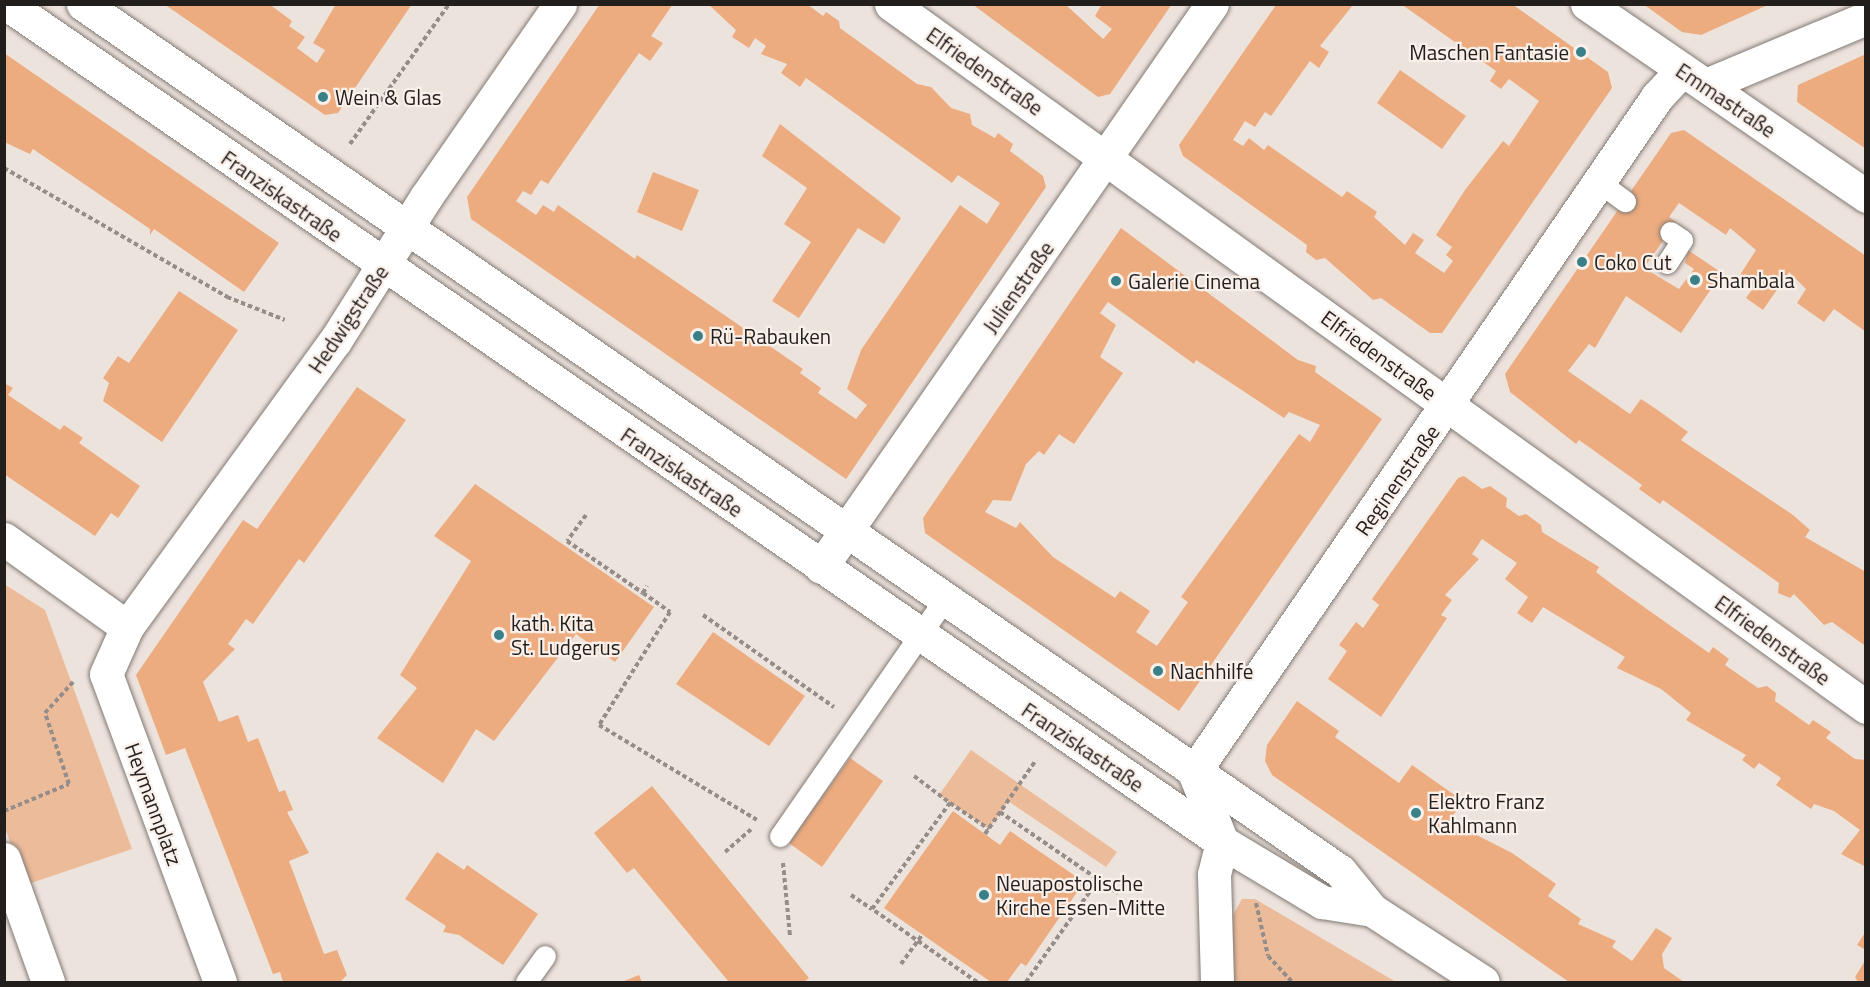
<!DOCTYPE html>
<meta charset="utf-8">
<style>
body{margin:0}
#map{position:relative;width:1870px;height:987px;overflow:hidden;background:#ede3dd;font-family:"Titillium Web",sans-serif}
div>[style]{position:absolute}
.green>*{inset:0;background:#ecbb9a}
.building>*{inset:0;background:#edac7f}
.path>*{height:4px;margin-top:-2px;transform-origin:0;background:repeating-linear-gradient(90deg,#958d89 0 4.5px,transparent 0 7.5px)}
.roads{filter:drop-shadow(0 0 2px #827a74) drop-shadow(0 0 2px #827a74)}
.service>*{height:21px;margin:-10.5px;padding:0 10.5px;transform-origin:10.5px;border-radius:10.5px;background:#fff}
.minor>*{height:33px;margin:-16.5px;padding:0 16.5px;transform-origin:16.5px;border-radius:16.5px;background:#fff}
.secondary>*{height:33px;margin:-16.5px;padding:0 16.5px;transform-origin:16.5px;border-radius:16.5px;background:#fff}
.dots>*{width:16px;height:16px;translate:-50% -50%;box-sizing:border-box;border:3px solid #faf0ea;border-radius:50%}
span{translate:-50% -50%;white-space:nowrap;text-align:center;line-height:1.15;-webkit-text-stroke:4.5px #faf0ea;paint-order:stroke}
.poi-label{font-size:21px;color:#221e1c}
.right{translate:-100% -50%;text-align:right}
.left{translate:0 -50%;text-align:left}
.street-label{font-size:21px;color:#221e1c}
.frame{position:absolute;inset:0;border:6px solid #221e1c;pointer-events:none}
</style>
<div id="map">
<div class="green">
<i style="clip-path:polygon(4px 584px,45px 610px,132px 849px,25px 885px,5px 828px)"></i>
<i style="clip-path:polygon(971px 750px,1117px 852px,1106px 867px,1008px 801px,989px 829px,939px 795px)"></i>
<i style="clip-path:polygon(1242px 899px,1255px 899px,1396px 982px,1231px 982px,1229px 922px)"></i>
</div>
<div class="building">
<i style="clip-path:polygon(164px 4px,269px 4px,292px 21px,289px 26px,305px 37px,297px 48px,317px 63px,325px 50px,313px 43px,336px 4px,412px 4px,338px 113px,325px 115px)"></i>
<i style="clip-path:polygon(600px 4px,673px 4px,651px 36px,663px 43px,650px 61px,639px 53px,548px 184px,541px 180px,531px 195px,523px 191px,516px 201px,536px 215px,543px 205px,554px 212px,558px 205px,635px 259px,637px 255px,803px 369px,800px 373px,821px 388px,818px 393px,856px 419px,867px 405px,847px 389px,861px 350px,960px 205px,987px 224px,1000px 203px,958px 175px,952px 183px,806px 78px,800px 87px,781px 73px,787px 64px,761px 54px,766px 46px,755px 38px,749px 48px,732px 37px,736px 30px,708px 4px,807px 4px,823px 16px,826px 12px,839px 21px,840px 28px,917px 84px,931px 87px,951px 108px,970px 114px,972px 125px,995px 138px,998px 133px,1013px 144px,1010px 151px,1043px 176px,1046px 187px,846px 479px,471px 219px,467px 197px)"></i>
<i style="clip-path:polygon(972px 4px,1065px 4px,1103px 39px,1112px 29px,1095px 16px,1102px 4px,1172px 4px,1110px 94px,1098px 97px)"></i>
<i style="clip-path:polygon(1401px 4px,1512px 4px,1608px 72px,1612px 88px,1442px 333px,1430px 333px,1381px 298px,1373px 300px,1325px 258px,1316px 260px,1306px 252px,1307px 245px,1183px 156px,1179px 145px,1276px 5px,1353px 5px,1320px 46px,1329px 52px,1319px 68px,1310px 61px,1271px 116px,1265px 112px,1255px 127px,1245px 121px,1233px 140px,1243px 146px,1249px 138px,1264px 150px,1268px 145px,1342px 197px,1347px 191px,1377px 212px,1374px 217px,1405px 245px,1413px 233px,1424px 240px,1415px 253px,1444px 273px,1453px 261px,1446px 255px,1452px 247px,1436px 235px,1465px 190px,1503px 141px,1509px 146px,1539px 101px,1509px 79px,1501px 89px,1490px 81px,1496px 71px)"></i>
<i style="clip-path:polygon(1643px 4px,1770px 4px,1701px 35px,1682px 32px)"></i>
<i style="clip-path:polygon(4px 53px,279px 243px,244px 292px,154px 229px,150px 235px,150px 229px,33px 149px,30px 154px,4px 142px)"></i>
<i style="clip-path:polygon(1866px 54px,1866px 149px,1797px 102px,1798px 85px)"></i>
<i style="clip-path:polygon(1400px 70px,1466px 116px,1442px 149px,1377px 103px)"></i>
<i style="clip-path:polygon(780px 124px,901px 218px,884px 244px,858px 228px,799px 318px,772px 301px,811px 242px,784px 224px,807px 188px,762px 156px)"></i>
<i style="clip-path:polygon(1684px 130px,1866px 256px,1866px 332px,1834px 309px,1824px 322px,1797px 303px,1806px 289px,1789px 272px,1763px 310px,1746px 298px,1753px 288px,1738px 278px,1756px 250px,1730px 228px,1726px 235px,1679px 203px,1669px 217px,1676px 222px,1644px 268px,1679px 289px,1694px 269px,1685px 263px,1688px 250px,1722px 273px,1681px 333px,1626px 296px,1595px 348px,1589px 344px,1568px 371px,1630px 414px,1641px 399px,1659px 411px,1688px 432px,1681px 440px,1793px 515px,1810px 530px,1805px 537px,1866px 572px,1866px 653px,1864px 645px,1832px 622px,1824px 625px,1794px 594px,1790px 598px,1778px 593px,1779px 583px,1663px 500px,1660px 504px,1639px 489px,1642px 485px,1579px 440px,1576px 444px,1510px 392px,1505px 374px,1671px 133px)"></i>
<i style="clip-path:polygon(653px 172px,699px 190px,682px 231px,637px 212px)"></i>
<i style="clip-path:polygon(evenodd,1121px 228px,1298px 360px,1316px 366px,1315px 372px,1382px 419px,1179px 711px,925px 533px,923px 518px,1121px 228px,1108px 302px,1194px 364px,1196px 360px,1284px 418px,1289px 412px,1320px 425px,1310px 442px,1299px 434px,1181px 597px,1188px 602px,1157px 646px,1136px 632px,1150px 611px,1120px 591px,1115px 598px,1053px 557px,1020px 522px,1016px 528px,985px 512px,993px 500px,1011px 501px,1026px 464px,1039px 451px,1044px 455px,1059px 434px,1074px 444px,1123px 373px,1100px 357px,1116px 325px,1100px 313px,1108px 302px)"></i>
<i style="clip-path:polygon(179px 291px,238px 330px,162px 442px,103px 401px,109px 383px,103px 378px,118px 356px,129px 363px)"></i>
<i style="clip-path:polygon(4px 383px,13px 388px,8px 395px,60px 430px,64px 425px,83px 438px,79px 443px,140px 486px,118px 518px,111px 513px,95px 536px,4px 474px)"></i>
<i style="clip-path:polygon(357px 387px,406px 420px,304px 563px,299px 559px,253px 624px,246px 619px,228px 644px,235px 649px,203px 682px,219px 722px,238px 715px,248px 742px,258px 738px,279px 792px,285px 790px,293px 810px,287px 812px,309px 853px,289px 861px,324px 954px,337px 950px,347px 975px,340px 982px,283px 982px,280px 972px,273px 974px,185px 748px,166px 755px,136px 675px,243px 520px,257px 529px)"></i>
<i style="clip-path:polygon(1464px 476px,1482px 489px,1490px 486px,1507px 498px,1506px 507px,1519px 516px,1526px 514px,1541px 525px,1542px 532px,1599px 567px,1596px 572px,1613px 585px,1709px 653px,1713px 647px,1729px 659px,1725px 665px,1758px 688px,1767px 686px,1776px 693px,1775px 701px,1809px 725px,1813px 720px,1831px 732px,1826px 738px,1855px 759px,1866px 760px,1866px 867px,1841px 854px,1860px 830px,1834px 811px,1814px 804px,1811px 809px,1776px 785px,1781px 778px,1759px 763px,1754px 769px,1742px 760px,1746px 755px,1686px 720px,1691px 713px,1661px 689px,1617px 668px,1625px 657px,1543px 607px,1532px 623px,1517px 613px,1528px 597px,1505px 579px,1517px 563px,1482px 539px,1472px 554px,1479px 559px,1445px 595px,1452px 600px,1441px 615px,1447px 618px,1381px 717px,1328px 679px,1347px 651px,1339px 645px,1356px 622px,1363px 628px,1379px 605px,1372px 599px,1458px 478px)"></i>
<i style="clip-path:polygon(475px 484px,654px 607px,615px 662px,576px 634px,494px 741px,476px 729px,443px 783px,377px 738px,417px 688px,400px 675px,471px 561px,434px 536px)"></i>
<i style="clip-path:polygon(713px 632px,805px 696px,769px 746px,676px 684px)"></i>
<i style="clip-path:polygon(1297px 701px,1339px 731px,1335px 737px,1399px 783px,1412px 765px,1463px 801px,1446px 826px,1457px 833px,1461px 827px,1512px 853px,1556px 884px,1548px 896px,1581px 919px,1578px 924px,1616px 941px,1612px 947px,1632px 961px,1656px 928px,1672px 938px,1662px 954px,1664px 968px,1684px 982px,1569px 982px,1272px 775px,1265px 761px,1267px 745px)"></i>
<i style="clip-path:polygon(850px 758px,883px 781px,822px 867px,789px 843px)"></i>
<i style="clip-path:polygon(652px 786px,809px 978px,804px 982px,729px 982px,634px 868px,627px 873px,594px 833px)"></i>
<i style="clip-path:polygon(953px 811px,1000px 845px,1010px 831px,1084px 882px,1026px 966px,1021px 963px,1007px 982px,991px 982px,884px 908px)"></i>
<i style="clip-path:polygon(437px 852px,464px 870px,467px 865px,538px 914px,503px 965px,459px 935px,443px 932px,446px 926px,405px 899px)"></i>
<i style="clip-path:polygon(1866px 931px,1866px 950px,1857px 945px)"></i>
<i style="clip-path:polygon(1866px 959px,1866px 982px,1858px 982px,1855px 977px)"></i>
<i style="clip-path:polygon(639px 975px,642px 982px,622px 982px)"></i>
</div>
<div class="path">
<i style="left:350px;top:144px;width:171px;rotate:-54.7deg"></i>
<i style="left:4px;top:168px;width:258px;rotate:30deg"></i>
<i style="left:227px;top:297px;width:62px;rotate:21.6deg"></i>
<i style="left:586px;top:515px;width:32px;rotate:126deg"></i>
<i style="left:567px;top:541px;width:92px;rotate:34.4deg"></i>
<i style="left:643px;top:593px;width:8px;rotate:-60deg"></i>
<i style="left:643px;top:593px;width:33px;rotate:35deg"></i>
<i style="left:670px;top:612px;width:133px;rotate:122.1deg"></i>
<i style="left:599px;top:725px;width:184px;rotate:31deg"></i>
<i style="left:703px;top:615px;width:160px;rotate:35.1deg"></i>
<i style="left:914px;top:776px;width:45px;rotate:36.9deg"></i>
<i style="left:4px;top:811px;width:70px;rotate:-22.6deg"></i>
<i style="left:69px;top:784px;width:75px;rotate:-108.7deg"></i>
<i style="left:45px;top:713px;width:42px;rotate:-47.9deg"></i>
<i style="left:1000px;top:812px;width:143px;rotate:34.5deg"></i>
<i style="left:985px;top:834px;width:90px;rotate:-55.4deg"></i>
<i style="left:725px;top:852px;width:37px;rotate:-41deg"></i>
<i style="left:783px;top:863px;width:73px;rotate:84.5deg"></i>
<i style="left:851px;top:895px;width:25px;rotate:34deg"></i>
<i style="left:1256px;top:903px;width:54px;rotate:77.2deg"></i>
<i style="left:1268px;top:956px;width:35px;rotate:47deg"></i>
<i style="left:901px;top:964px;width:36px;rotate:-54deg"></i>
<i style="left:977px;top:982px;width:128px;rotate:-145.2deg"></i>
<i style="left:872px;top:909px;width:132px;rotate:-53.7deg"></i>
<i style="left:950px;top:803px;width:47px;rotate:33.7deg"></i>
<i style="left:1026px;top:982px;width:125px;rotate:-54.8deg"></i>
</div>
<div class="roads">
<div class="service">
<i style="left:1600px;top:183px;width:31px;rotate:36deg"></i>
<i style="left:1667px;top:263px;width:27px;rotate:-57deg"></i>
<i style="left:1682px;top:240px;width:14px;rotate:-146deg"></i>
<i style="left:780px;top:836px;width:287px;rotate:-55.2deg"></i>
<i style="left:526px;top:982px;width:32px;rotate:-54deg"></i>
</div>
<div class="minor">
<i style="left:891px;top:4px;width:1202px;rotate:35.79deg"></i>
<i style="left:1587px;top:4px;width:339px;rotate:34.5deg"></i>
<i style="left:1706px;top:85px;width:173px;rotate:-22.7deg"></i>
<i style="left:4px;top:539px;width:151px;rotate:35.6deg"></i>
<i style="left:821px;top:567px;width:685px;rotate:-55.22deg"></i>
<i style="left:4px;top:859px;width:131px;rotate:70.3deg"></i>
<i style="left:220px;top:982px;width:328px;rotate:-110.3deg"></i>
<i style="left:106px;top:674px;width:51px;rotate:-65.9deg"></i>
<i style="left:127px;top:627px;width:354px;rotate:-54deg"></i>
<i style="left:335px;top:341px;width:170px;rotate:-57.7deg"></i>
<i style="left:426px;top:197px;width:235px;rotate:-55.2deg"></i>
<i style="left:1217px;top:982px;width:108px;rotate:-91.6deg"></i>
<i style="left:1214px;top:874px;width:33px;rotate:-76deg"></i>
<i style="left:1222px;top:842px;width:75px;rotate:-111.8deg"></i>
<i style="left:1194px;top:772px;width:819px;rotate:-55.55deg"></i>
<i style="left:1657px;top:97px;width:37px;rotate:-47deg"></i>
</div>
<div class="secondary">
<i style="left:7px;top:4px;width:1476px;rotate:34.59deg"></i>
<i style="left:1222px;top:842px;width:117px;rotate:31deg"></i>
<i style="left:1322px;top:902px;width:51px;rotate:9.1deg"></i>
<i style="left:83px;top:4px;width:1527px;rotate:34.6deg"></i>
<i style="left:1340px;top:871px;width:50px;rotate:50.6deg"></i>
<i style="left:1372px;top:910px;width:132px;rotate:33deg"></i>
</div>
</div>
<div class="dots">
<i style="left:1581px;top:52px;background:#398089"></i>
<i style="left:323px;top:97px;background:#398089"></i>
<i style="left:1582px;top:262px;background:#398089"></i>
<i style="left:1695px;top:280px;background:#398089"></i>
<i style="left:1116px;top:281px;background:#398089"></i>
<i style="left:698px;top:336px;background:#398089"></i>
<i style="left:499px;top:635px;background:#398089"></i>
<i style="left:1158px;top:671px;background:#398089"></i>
<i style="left:1416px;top:813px;background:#398089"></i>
<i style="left:984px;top:895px;background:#398089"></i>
</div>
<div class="poi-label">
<span class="right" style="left:1569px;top:52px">Maschen Fantasie</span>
<span class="left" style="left:335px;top:97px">Wein &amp; Glas</span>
<span class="left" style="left:1594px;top:262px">Coko Cut</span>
<span class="left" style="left:1707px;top:280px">Shambala</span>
<span class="left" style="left:1128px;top:281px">Galerie Cinema</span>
<span class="left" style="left:710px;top:336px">Rü-Rabauken</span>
<span class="left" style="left:511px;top:635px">kath. Kita<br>St. Ludgerus</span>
<span class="left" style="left:1170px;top:671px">Nachhilfe</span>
<span class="left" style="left:1428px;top:813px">Elektro Franz<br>Kahlmann</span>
<span class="left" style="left:996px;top:895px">Neuapostolische<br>Kirche Essen-Mitte</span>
</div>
<div class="street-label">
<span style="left:985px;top:71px;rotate:35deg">Elfriedenstraße</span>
<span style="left:1726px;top:100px;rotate:34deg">Emmastraße</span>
<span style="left:282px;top:196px;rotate:35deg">Franziskastraße</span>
<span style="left:1018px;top:287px;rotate:-55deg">Julienstraße</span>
<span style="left:348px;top:319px;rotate:-56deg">Hedwigstraße</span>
<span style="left:1379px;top:355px;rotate:36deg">Elfriedenstraße</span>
<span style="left:682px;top:472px;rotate:34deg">Franziskastraße</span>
<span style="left:1397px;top:480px;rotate:-55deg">Reginenstraße</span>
<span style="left:1773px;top:640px;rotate:36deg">Elfriedenstraße</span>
<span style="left:1083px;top:747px;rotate:34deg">Franziskastraße</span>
<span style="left:154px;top:804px;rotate:70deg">Heymannplatz</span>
</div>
<div class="frame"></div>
</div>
